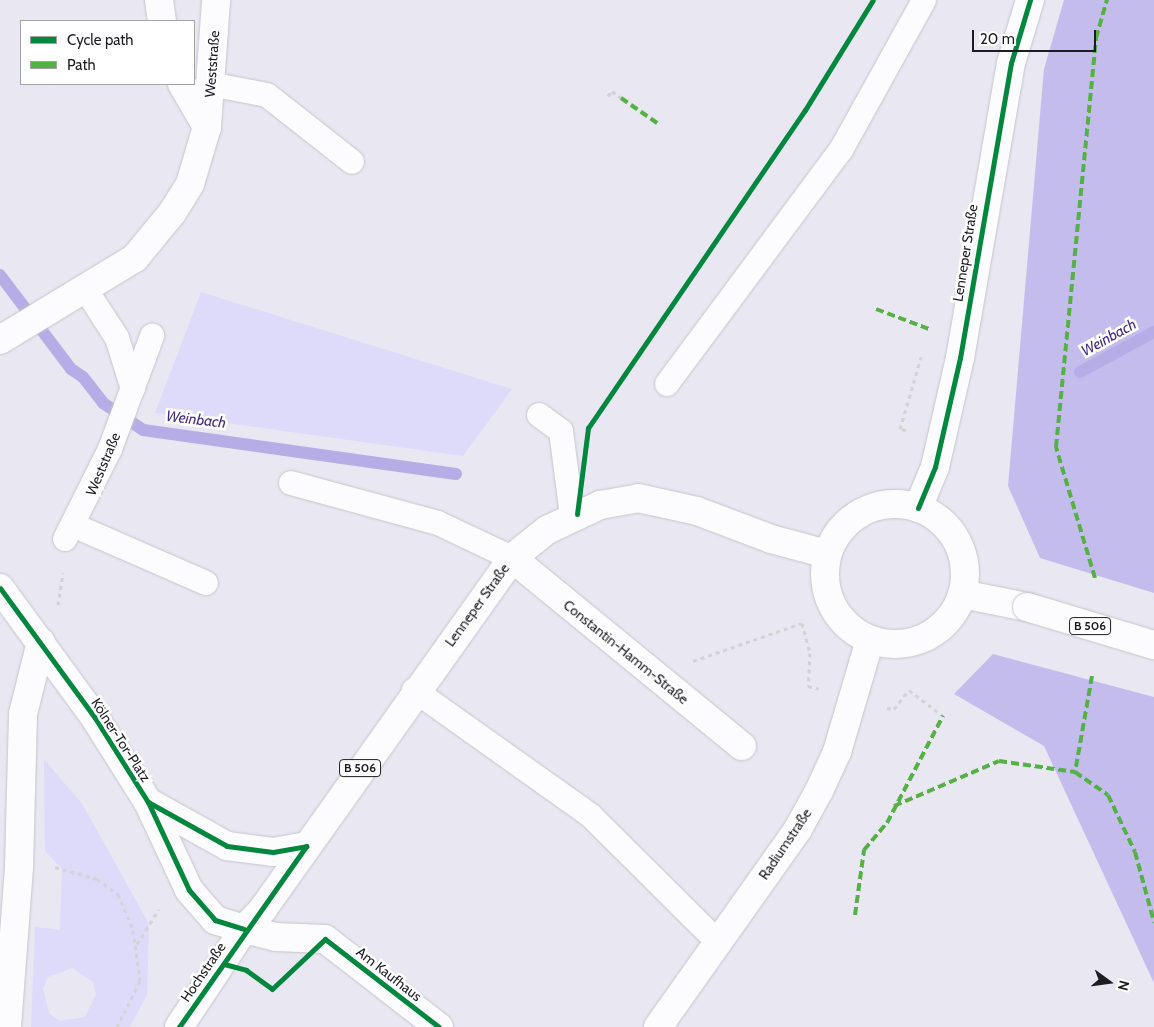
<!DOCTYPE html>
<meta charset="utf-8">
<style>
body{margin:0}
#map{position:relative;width:1154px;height:1027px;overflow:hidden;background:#e8e7f2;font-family:Cabin,sans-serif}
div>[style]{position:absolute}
.green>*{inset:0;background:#dedaf9}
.forest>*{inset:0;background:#c4bcec}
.stream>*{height:12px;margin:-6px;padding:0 6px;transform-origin:6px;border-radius:6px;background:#b6ade7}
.path>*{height:3px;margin-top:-1.5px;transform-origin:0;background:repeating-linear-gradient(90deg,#d3d3d5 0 4px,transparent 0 8px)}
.roads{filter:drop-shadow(0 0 1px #c5c5cd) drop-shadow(0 0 1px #c5c5cd)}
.service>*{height:24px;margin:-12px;padding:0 12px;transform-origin:12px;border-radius:12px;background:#fcfbfd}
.minor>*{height:28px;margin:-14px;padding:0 14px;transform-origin:14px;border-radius:14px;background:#fcfbfd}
.tertiary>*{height:28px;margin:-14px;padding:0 14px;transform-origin:14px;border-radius:14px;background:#fcfbfd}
.primary>*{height:28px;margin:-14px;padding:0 14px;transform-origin:14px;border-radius:14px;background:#fcfbfd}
.primary>.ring{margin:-14px;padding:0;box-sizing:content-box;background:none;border:28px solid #fcfbfd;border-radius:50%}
.bridges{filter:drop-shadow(0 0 1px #c5c5cd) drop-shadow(0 0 1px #c5c5cd)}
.primary-bridge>*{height:28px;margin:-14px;padding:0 14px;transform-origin:14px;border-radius:14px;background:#fcfbfd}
.quiet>*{height:4px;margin-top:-2px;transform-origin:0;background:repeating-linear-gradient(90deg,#55b145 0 8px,transparent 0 12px)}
.cycleway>*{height:5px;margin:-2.5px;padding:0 2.5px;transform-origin:2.5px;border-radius:2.5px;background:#00873e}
span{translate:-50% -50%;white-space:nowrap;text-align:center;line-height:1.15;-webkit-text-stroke:5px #fff;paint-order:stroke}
.shield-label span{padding:1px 4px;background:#fff;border:1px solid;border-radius:4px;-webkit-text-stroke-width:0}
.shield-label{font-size:12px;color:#1d1c23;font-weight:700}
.street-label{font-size:14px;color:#1d1c23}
.water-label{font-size:15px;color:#442a84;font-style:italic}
.legend{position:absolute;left:20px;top:20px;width:175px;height:65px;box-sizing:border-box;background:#fff;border:1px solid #a5a4a7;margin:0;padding:6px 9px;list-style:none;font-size:15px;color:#1d1c23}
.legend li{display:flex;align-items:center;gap:10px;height:25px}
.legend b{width:25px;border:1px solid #a5a4a7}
.north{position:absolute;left:1084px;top:957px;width:50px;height:50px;-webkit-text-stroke:4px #fff;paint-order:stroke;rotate:104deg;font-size:14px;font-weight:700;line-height:20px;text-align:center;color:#1d1c23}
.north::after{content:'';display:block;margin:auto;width:18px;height:22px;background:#1d1c23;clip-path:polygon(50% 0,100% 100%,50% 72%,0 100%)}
.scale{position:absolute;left:972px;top:30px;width:124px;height:22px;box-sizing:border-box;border:2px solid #1d1c23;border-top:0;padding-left:6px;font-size:15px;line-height:18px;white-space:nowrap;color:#1d1c23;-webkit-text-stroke:4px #fff;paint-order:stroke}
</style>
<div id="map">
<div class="green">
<i style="clip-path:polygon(201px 292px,512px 389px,463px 456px,155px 413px)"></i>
<i style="clip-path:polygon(evenodd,44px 759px,83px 805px,149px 924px,147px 995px,130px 1027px,31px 1027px,35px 927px,60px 930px,62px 869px,45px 851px,44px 759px,72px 968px,93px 982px,96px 995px,85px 1017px,60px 1021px,49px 1013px,43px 989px,48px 977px,72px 968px)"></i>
</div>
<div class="forest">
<i style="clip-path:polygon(1064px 0,1154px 0,1154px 593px,1040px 558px,1008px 486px,1044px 69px)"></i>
<i style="clip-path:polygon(993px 654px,1154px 697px,1154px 983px,1044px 746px,954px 694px)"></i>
</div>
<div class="stream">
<i style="left:0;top:275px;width:118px;rotate:52.9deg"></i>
<i style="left:71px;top:369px;width:14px;rotate:34deg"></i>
<i style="left:83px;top:377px;width:33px;rotate:52deg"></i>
<i style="left:103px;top:403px;width:48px;rotate:34deg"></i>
<i style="left:143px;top:430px;width:316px;rotate:8deg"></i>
<i style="left:1080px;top:372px;width:84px;rotate:-28.4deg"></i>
</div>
<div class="path">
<i style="left:608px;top:96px;width:6px;rotate:-51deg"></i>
<i style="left:612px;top:91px;width:11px;rotate:38deg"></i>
<i style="left:906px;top:430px;width:6px;rotate:-171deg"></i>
<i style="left:900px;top:429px;width:75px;rotate:-73.7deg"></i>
<i style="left:58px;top:605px;width:33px;rotate:-81deg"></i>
<i style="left:693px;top:661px;width:115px;rotate:-19.2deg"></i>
<i style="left:802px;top:623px;width:31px;rotate:75deg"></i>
<i style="left:810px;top:653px;width:33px;rotate:93deg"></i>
<i style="left:808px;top:686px;width:11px;rotate:15deg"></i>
<i style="left:887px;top:708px;width:7px;rotate:8deg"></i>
<i style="left:894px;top:709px;width:24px;rotate:-52deg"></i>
<i style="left:909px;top:690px;width:43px;rotate:37.4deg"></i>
<i style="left:55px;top:867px;width:44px;rotate:15.9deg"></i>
<i style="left:97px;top:879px;width:26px;rotate:36deg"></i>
<i style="left:118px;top:894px;width:39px;rotate:67deg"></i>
<i style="left:133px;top:930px;width:51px;rotate:82.2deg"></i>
<i style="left:140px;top:981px;width:51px;rotate:116.6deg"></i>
<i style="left:137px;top:944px;width:41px;rotate:-57.8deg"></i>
</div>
<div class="roads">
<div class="service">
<i style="left:210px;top:84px;width:58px;rotate:10.9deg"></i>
<i style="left:267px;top:95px;width:108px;rotate:38.2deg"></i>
<i style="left:86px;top:290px;width:57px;rotate:57.1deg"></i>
<i style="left:117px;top:338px;width:53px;rotate:72.6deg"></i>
<i style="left:667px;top:384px;width:292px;rotate:-53.4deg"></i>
<i style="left:841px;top:150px;width:171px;rotate:-61deg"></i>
<i style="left:539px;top:415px;width:27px;rotate:36deg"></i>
<i style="left:561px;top:431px;width:86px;rotate:82.6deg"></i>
<i style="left:291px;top:483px;width:152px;rotate:15.2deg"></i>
<i style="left:438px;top:523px;width:82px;rotate:25.3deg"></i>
<i style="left:73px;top:525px;width:145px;rotate:23.6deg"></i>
<i style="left:65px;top:539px;width:101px;rotate:-63.4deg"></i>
<i style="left:110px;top:449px;width:121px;rotate:-69.6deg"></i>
<i style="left:414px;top:690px;width:217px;rotate:35.4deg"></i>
<i style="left:591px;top:816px;width:177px;rotate:44.8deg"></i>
</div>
<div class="minor">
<i style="left:159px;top:0;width:21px;rotate:82deg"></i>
<i style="left:182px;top:84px;width:50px;rotate:59.8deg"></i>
<i style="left:0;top:340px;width:158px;rotate:-31.3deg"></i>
<i style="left:135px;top:258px;width:58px;rotate:-50.6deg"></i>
<i style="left:172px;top:213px;width:34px;rotate:-58deg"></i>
<i style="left:190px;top:184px;width:59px;rotate:-73.4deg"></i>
<i style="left:207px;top:127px;width:127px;rotate:-85.9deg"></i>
<i style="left:918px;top:508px;width:44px;rotate:-67.5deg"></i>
<i style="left:935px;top:467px;width:112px;rotate:-77.1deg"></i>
<i style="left:960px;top:358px;width:299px;rotate:-80.2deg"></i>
<i style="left:1011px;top:63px;width:66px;rotate:-73.2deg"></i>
<i style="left:512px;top:558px;width:297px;rotate:39.3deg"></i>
<i style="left:244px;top:929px;width:33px;rotate:14deg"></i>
<i style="left:276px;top:937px;width:49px;rotate:2.3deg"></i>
<i style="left:325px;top:939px;width:144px;rotate:37.7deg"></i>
<i style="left:7px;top:1027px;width:160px;rotate:-85.7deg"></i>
<i style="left:19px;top:867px;width:153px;rotate:-88.5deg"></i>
<i style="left:23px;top:714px;width:74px;rotate:-76deg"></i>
<i style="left:658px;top:1027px;width:242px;rotate:-54.7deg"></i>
<i style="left:798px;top:829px;width:43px;rotate:-61.1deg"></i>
<i style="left:819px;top:791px;width:43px;rotate:-65.2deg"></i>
<i style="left:837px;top:752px;width:117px;rotate:-73.6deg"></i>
</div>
<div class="tertiary">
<i style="left:179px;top:1027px;width:118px;rotate:-56.4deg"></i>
</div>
<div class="primary">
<i class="ring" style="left:825px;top:504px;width:112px;height:112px"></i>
<i style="left:0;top:588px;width:161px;rotate:53.8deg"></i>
<i style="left:95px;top:718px;width:99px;rotate:57.8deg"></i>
<i style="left:148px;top:802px;width:97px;rotate:65deg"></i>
<i style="left:189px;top:890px;width:40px;rotate:49deg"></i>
<i style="left:215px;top:920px;width:30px;rotate:17deg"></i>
<i style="left:244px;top:929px;width:28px;rotate:-46deg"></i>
<i style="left:263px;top:909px;width:430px;rotate:-54.6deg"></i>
<i style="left:512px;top:558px;width:45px;rotate:-38.7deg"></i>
<i style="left:547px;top:530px;width:59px;rotate:-25.3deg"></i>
<i style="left:600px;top:505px;width:39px;rotate:-10deg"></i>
<i style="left:638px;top:498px;width:60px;rotate:12.4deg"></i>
<i style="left:697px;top:511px;width:79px;rotate:20.7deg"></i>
<i style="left:771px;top:539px;width:58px;rotate:15deg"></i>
<i style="left:962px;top:594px;width:66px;rotate:11.3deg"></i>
<i style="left:148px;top:802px;width:90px;rotate:29.1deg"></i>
<i style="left:227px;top:846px;width:46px;rotate:7.4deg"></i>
<i style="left:273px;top:852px;width:34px;rotate:-10deg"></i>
</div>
</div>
<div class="bridges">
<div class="primary-bridge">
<i style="left:1027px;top:607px;width:133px;rotate:16.7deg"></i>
</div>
</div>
<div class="quiet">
<i style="left:621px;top:98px;width:47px;rotate:34.7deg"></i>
<i style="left:876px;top:309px;width:57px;rotate:20.7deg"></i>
<i style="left:1095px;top:578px;width:137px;rotate:-106.6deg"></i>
<i style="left:1056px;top:447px;width:411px;rotate:-84.4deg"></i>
<i style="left:1096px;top:38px;width:40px;rotate:-74deg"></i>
<i style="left:1092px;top:676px;width:97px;rotate:100deg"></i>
<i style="left:1075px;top:772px;width:40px;rotate:34.9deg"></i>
<i style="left:1108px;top:795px;width:63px;rotate:64.7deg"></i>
<i style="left:1135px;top:852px;width:73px;rotate:74.8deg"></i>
<i style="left:894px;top:806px;width:114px;rotate:-23.2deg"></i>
<i style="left:999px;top:761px;width:77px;rotate:8.2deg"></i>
<i style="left:855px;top:915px;width:66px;rotate:-82.1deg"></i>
<i style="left:864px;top:850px;width:35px;rotate:-50deg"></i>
<i style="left:887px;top:823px;width:121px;rotate:-62.4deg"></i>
</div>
<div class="cycleway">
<i style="left:918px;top:508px;width:44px;rotate:-67.5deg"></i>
<i style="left:935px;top:467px;width:112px;rotate:-77.1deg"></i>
<i style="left:960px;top:358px;width:299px;rotate:-80.2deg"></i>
<i style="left:1011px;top:63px;width:66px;rotate:-73.2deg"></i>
<i style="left:577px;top:514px;width:87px;rotate:-82.7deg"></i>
<i style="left:588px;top:428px;width:385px;rotate:-55.7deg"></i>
<i style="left:805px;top:110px;width:129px;rotate:-58.3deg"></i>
<i style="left:0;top:588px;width:161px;rotate:53.8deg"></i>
<i style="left:95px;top:718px;width:99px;rotate:57.8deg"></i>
<i style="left:148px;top:802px;width:97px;rotate:65deg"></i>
<i style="left:189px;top:890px;width:40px;rotate:49deg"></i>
<i style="left:215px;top:920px;width:30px;rotate:17deg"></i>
<i style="left:148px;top:802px;width:90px;rotate:29.1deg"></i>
<i style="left:227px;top:846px;width:46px;rotate:7.4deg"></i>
<i style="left:273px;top:852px;width:34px;rotate:-10deg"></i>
<i style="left:224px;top:964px;width:23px;rotate:15deg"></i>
<i style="left:246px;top:970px;width:32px;rotate:36deg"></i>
<i style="left:272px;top:989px;width:73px;rotate:-43.3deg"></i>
<i style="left:325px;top:939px;width:144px;rotate:37.7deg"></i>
<i style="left:179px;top:1027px;width:221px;rotate:-54.9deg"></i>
</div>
<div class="shield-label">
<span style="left:1090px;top:626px">B 506</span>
<span style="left:360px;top:768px">B 506</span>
</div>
<div class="street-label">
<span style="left:212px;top:64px;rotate:-86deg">Weststraße</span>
<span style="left:965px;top:253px;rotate:-81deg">Lenneper Straße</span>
<span style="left:103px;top:464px;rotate:-67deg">Weststraße</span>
<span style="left:477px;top:605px;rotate:-54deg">Lenneper Straße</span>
<span style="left:626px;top:652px;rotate:39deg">Constantin-Hamm-Straße</span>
<span style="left:121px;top:740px;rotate:57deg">Kölner-Tor-Platz</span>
<span style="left:785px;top:844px;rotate:-56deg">Radiumstraße</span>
<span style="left:203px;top:972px;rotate:-56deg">Hochstraße</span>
<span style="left:389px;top:974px;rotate:38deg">Am Kaufhaus</span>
</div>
<div class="water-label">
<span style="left:1109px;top:338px;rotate:-29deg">Weinbach</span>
<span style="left:196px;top:420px;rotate:7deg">Weinbach</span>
</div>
<ul class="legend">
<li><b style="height:6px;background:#00873e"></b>Cycle path</li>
<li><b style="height:6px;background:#55b145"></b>Path</li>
</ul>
<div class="north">N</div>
<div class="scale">20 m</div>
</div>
